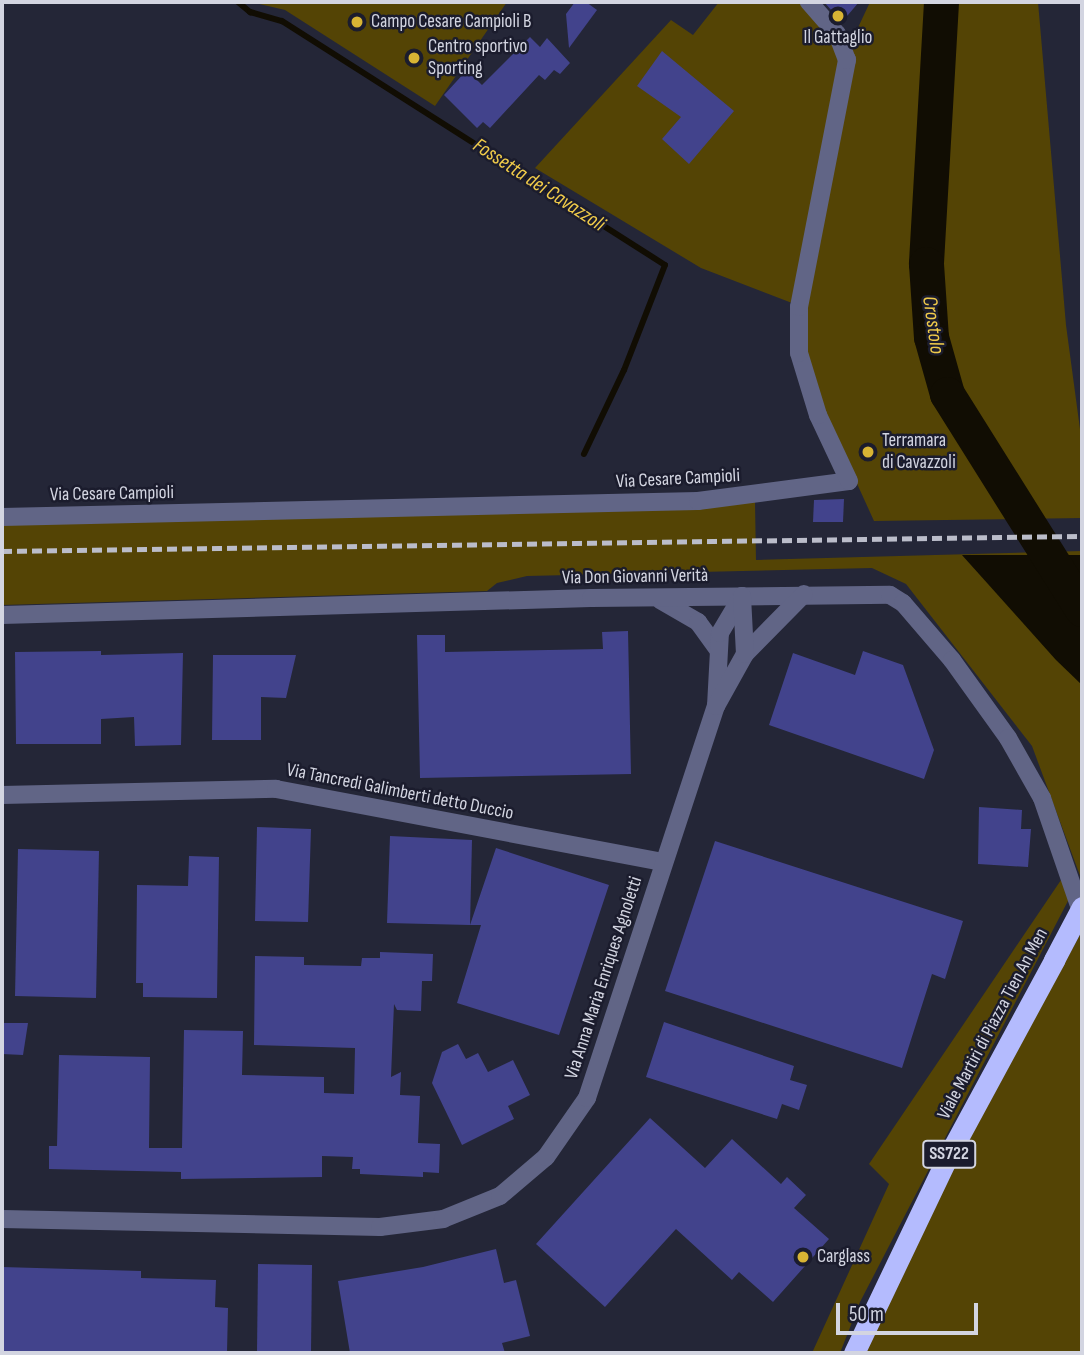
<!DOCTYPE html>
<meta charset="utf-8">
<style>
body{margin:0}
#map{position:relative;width:1084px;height:1355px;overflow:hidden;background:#242637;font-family:"Sofia Sans Condensed",sans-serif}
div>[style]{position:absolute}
.green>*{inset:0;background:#544405}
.water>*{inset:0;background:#110d03}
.stream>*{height:6px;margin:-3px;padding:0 3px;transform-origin:3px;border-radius:3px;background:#110d03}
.river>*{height:35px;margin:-17.5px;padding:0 17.5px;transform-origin:17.5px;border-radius:17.5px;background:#110d03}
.building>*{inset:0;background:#42438c}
.minor>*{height:18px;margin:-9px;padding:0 9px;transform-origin:9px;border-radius:9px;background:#616586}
.highway>*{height:21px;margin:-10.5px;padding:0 10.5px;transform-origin:10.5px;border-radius:10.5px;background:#b4bbfe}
.rail>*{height:5px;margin-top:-2.5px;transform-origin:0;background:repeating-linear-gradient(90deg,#bbbdca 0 10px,transparent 0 15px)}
.highway-bridge>*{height:21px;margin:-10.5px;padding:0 10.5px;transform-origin:10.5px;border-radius:10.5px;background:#b4bbfe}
.dots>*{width:19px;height:19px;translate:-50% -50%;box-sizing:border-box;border:4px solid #1b1c2d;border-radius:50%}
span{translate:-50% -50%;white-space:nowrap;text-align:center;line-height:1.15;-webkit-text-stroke:5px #1b1c2d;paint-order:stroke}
.shield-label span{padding:2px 5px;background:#1b1c2d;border:2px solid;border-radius:5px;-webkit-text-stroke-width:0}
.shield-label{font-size:18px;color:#d3d5e1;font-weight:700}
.poi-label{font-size:19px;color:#d3d5e1}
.left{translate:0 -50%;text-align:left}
.street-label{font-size:19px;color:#d3d5e1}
.water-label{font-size:21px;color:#f0cb4a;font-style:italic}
.frame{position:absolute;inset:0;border:4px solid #d3d5e1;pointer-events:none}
.scale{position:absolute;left:836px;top:1303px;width:142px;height:32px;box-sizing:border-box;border:4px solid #d3d5e1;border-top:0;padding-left:9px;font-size:21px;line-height:24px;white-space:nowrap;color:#d3d5e1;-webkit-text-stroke:5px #1b1c2d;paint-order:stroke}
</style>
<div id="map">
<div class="green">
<i style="clip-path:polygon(251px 2px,507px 2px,435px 106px,285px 10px)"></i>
<i style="clip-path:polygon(719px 2px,803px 2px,829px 31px,840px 58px,792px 303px,701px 268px,535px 168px,671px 20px,693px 35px)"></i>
<i style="clip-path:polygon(870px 2px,1038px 2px,1066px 325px,1082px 444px,1082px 518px,874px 521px,823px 409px,801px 334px,848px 49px)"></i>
<i style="clip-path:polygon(755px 502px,756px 560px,1082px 551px,1082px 555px,963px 556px,1082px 685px,1082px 881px,1032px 746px,906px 584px,872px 568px,527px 576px,497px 583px,487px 591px,2px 605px,2px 521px)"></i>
<i style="clip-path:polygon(1061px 880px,1070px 897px,860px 1302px,840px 1353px,812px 1353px,889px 1184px,869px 1164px)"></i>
<i style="clip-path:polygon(1081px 933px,1082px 1353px,865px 1353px,950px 1169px)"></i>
</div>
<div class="water">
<i style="clip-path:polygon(962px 555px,1082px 555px,1082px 685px,1056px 660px)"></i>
</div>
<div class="stream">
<i style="left:238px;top:2px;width:16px;rotate:40deg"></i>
<i style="left:250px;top:12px;width:33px;rotate:16deg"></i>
<i style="left:282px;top:21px;width:454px;rotate:32.5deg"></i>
<i style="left:665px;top:265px;width:113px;rotate:111.3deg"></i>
<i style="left:624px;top:370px;width:93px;rotate:115.5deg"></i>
</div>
<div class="river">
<i style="left:941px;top:2px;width:262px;rotate:93.3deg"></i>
<i style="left:926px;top:264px;width:73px;rotate:86.1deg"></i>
<i style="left:931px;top:337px;width:59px;rotate:74.3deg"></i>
<i style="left:947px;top:394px;width:254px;rotate:57.9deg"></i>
</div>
<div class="building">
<i style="clip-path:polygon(575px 2px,586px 2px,597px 10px,569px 48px,566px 14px)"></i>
<i style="clip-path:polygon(824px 2px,859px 2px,842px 22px)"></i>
<i style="clip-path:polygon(530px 37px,540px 47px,547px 38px,570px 63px,560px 74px,554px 70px,545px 80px,539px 75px,490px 128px,483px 122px,477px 128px,444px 95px,467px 70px,482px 85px)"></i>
<i style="clip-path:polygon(662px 51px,734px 111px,689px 164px,662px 139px,681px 117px,637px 86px)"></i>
<i style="clip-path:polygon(844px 499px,843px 522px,813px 522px,814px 500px)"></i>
<i style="clip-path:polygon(628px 631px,631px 774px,420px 778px,417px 635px,445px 635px,445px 652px,603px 649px,602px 632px)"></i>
<i style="clip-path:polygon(101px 651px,101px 655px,183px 653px,181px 745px,135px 746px,134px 717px,101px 719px,101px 744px,16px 744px,15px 652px)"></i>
<i style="clip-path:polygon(863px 651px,903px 665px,934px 750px,924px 779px,769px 725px,793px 653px,855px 675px)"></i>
<i style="clip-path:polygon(213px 655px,296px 655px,286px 698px,261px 697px,261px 740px,212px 740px)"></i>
<i style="clip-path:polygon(979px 807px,1022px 810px,1021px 829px,1031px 829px,1028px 867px,978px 864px)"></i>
<i style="clip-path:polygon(257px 827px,311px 829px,308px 922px,255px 921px)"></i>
<i style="clip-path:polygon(390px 836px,472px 840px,470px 925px,387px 923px)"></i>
<i style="clip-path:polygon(715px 841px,963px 921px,945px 979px,932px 974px,902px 1068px,665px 991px)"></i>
<i style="clip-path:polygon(496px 848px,609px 885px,559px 1035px,457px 1003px,481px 925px,470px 925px)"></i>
<i style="clip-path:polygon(18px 849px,99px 851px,96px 998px,15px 996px)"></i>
<i style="clip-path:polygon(189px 856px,219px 857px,217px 998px,143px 997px,143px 983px,136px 983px,137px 885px,188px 886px)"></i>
<i style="clip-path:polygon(380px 952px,433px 954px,432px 981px,422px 981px,421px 1011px,397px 1010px,394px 1004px,391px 1077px,401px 1072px,400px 1095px,420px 1096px,418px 1143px,440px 1144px,439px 1173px,423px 1172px,423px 1177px,360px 1174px,360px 1169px,352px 1169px,353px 1157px,322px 1156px,322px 1177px,181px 1179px,181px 1172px,49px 1169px,49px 1146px,57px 1146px,59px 1055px,150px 1057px,149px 1148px,182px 1148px,184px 1030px,243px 1031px,242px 1075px,324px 1077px,324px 1093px,354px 1094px,355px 1048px,254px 1045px,255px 956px,304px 957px,304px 965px,361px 966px,362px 958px,380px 958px)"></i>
<i style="clip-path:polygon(664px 1022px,794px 1066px,790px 1080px,807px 1085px,799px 1110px,782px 1104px,777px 1119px,646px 1077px)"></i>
<i style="clip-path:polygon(2px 1023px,28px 1023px,23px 1055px,2px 1054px)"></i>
<i style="clip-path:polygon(458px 1044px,466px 1059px,478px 1053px,488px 1072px,513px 1060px,530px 1095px,508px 1106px,514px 1119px,462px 1145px,432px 1083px,442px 1052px)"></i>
<i style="clip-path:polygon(650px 1118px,705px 1168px,732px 1139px,781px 1184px,787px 1177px,806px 1195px,794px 1208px,829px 1239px,773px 1302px,739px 1272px,732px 1280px,676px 1229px,605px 1307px,536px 1244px)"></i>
<i style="clip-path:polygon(496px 1249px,504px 1283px,516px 1280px,530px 1336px,502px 1343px,505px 1353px,350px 1353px,338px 1281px,423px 1267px)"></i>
<i style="clip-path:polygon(258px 1264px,312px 1265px,311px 1353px,257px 1353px)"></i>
<i style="clip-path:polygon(2px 1267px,141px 1271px,141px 1278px,216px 1280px,215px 1307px,228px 1308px,227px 1353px,2px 1353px)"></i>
</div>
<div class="minor">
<i style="left:2px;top:517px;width:696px;rotate:-1.32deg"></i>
<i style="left:698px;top:501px;width:152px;rotate:-7.5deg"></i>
<i style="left:849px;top:481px;width:73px;rotate:-115.2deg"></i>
<i style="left:818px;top:415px;width:65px;rotate:-107deg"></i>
<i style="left:799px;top:353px;width:46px;rotate:-90deg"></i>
<i style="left:799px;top:307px;width:252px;rotate:-79deg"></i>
<i style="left:847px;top:60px;width:28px;rotate:-111deg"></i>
<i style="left:837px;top:34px;width:43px;rotate:-131.2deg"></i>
<i style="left:660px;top:600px;width:44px;rotate:30.1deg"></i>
<i style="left:698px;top:622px;width:32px;rotate:54deg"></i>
<i style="left:2px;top:615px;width:589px;rotate:-1.65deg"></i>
<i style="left:591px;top:598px;width:299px;rotate:-0.6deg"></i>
<i style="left:890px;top:595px;width:15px;rotate:32deg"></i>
<i style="left:903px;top:603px;width:75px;rotate:49.3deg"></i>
<i style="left:952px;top:660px;width:96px;rotate:54.3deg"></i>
<i style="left:1008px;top:738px;width:69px;rotate:60.5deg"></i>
<i style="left:1042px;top:798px;width:123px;rotate:71deg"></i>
<i style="left:745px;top:654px;width:84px;rotate:-45.5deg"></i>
<i style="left:716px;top:706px;width:73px;rotate:-86.9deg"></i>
<i style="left:720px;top:633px;width:43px;rotate:-59.3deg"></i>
<i style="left:2px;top:795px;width:274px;rotate:-1.3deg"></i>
<i style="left:276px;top:789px;width:394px;rotate:10.7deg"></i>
<i style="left:2px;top:1219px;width:378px;rotate:1.2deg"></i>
<i style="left:380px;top:1227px;width:64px;rotate:-7.2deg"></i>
<i style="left:443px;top:1219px;width:61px;rotate:-22deg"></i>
<i style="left:500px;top:1196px;width:60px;rotate:-40.3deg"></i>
<i style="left:546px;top:1157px;width:72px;rotate:-55.2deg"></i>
<i style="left:587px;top:1098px;width:413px;rotate:-71.8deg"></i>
<i style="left:716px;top:706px;width:60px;rotate:-60.9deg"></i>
<i style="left:745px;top:654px;width:58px;rotate:-93deg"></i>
</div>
<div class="highway">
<i style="left:854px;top:1353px;width:212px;rotate:-64.5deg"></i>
<i style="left:945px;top:1162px;width:230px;rotate:-61.6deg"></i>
</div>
<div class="rail">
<i style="left:2px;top:551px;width:1080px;rotate:-0.8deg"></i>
</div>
<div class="highway-bridge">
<i style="left:1054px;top:960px;width:60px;rotate:-62.2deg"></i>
</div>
<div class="dots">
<i style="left:838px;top:16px;background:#d8b434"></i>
<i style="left:357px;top:22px;background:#d8b434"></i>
<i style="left:414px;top:58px;background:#d8b434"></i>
<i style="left:868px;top:452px;background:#d8b434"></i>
<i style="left:803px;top:1257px;background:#d8b434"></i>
</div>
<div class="shield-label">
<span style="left:949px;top:1154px">SS722</span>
</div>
<div class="poi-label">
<span class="left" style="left:371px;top:22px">Campo Cesare Campioli B</span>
<span style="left:838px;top:38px">Il Gattaglio</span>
<span class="left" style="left:428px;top:58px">Centro sportivo<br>Sporting</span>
<span class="left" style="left:882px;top:452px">Terramara<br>di Cavazzoli</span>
<span class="left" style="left:817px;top:1257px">Carglass</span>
</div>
<div class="street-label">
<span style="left:678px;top:479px;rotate:-3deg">Via Cesare Campioli</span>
<span style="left:112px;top:494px;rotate:-1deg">Via Cesare Campioli</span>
<span style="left:635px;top:577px;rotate:-1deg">Via Don Giovanni Verità</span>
<span style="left:400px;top:792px;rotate:11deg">Via Tancredi Galimberti detto Duccio</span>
<span style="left:604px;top:978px;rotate:-72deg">Via Anna Maria Enriques Agnoletti</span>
<span style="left:993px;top:1024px;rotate:-62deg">Viale Martiri di Piazza Tien An Men</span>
</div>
<div class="water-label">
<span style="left:539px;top:185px;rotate:33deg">Fossetta dei Cavazzoli</span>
<span style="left:933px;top:325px;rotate:82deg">Crostolo</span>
</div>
<div class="frame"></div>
<div class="scale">50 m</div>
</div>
